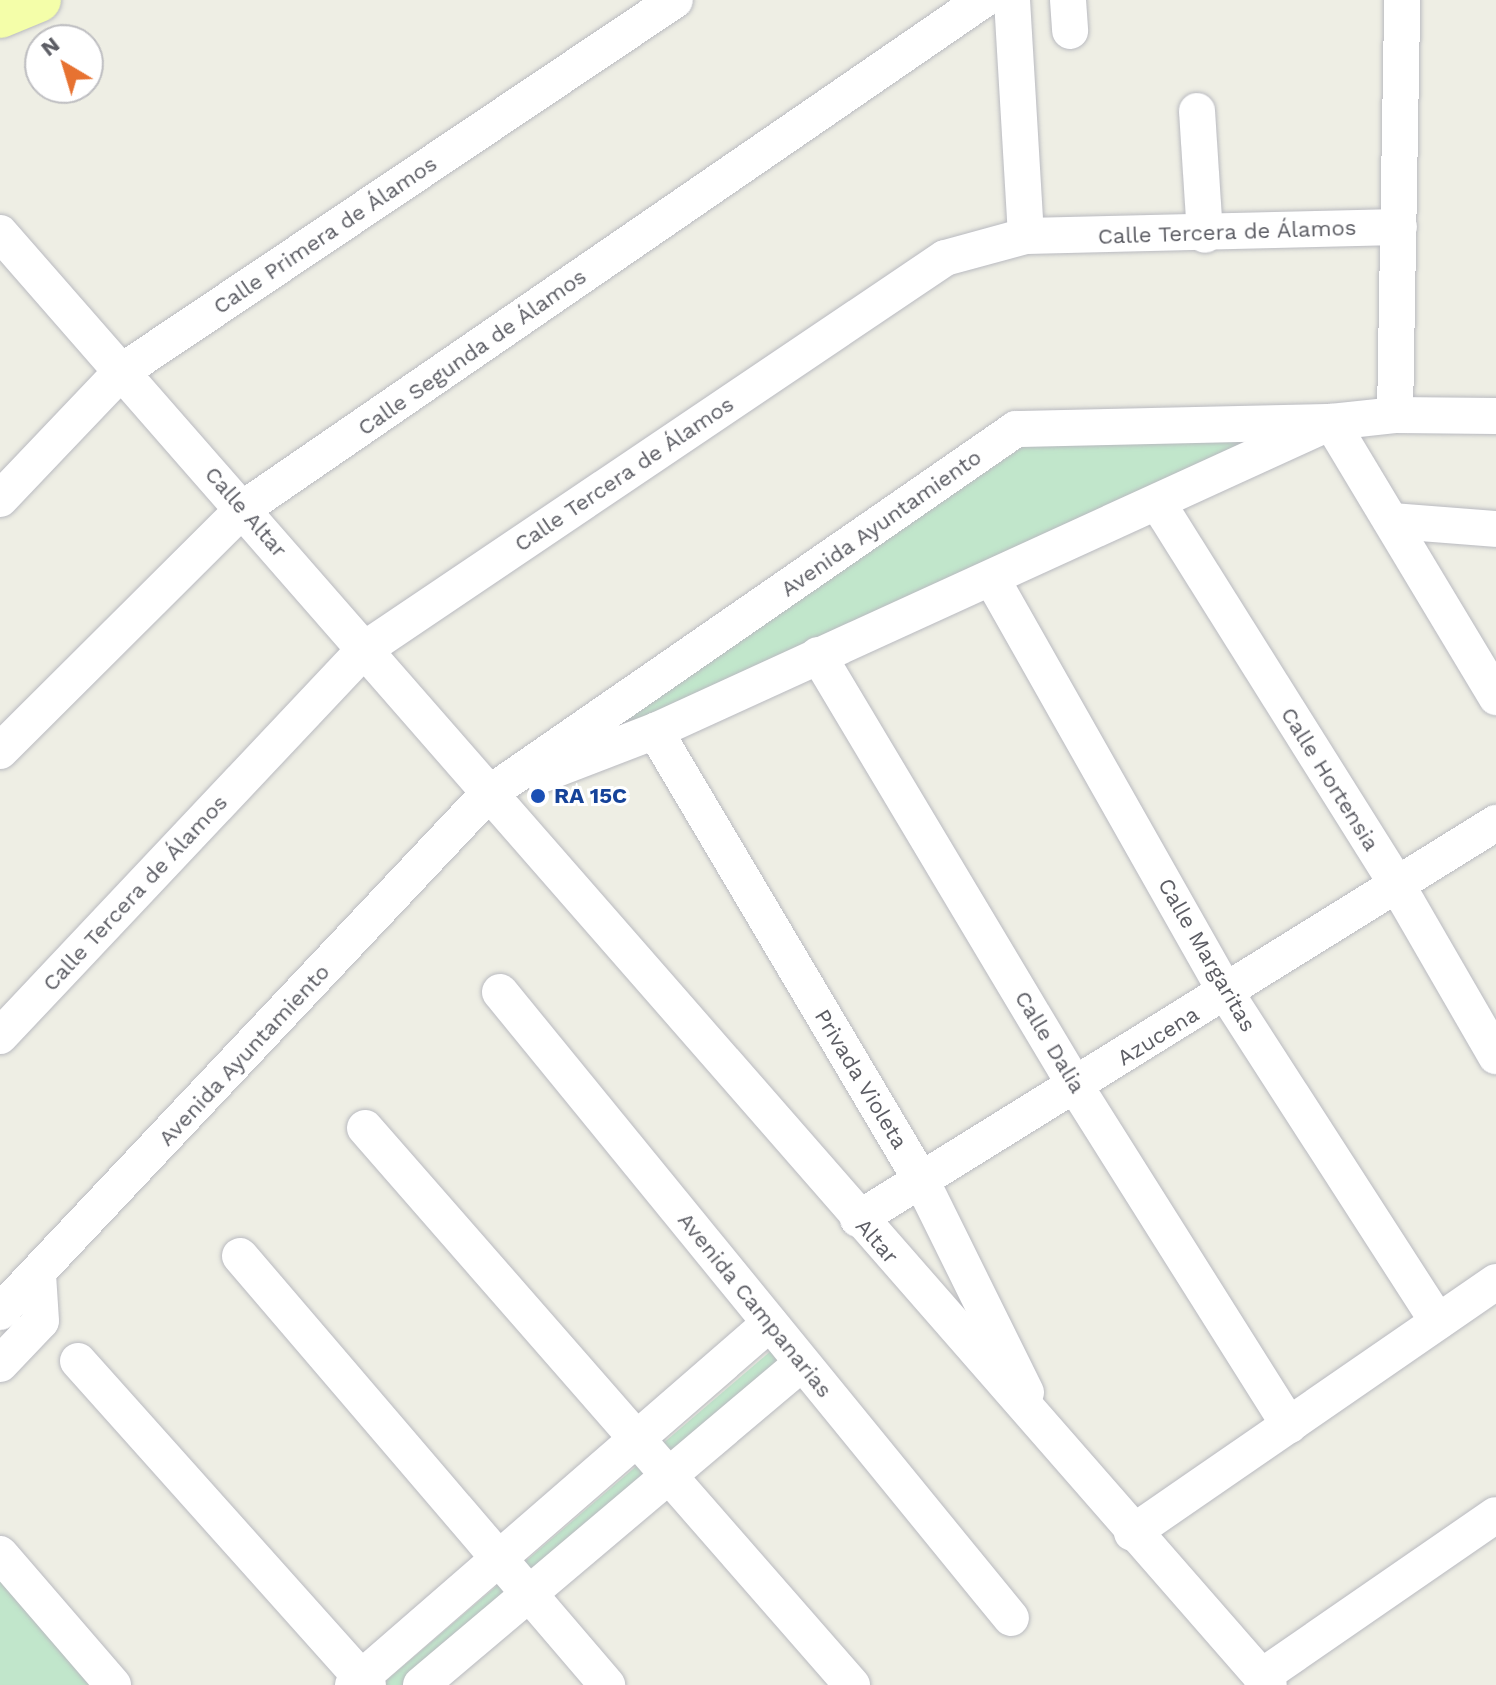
<!DOCTYPE html>
<meta charset="utf-8">
<style>
body{margin:0}
#map{position:relative;width:1496px;height:1685px;overflow:hidden;background:#eeeee4;font-family:"Work Sans",sans-serif}
div>[style]{position:absolute}
.green>*{inset:0;background:#c1e6cb}
.roads{filter:drop-shadow(0 0 2px #b9bac0) drop-shadow(0 0 2px #b9bac0)}
.minor>*{height:36px;margin:-18px;padding:0 18px;transform-origin:18px;border-radius:18px;background:#fff}
.major>*{height:44px;margin:-22px;padding:0 22px;transform-origin:22px;border-radius:22px;background:#f4fea9}
.dots>*{width:22px;height:22px;translate:-50% -50%;box-sizing:border-box;border:4px solid #fff;border-radius:50%}
span{translate:-50% -50%;white-space:nowrap;text-align:center;line-height:1.15;-webkit-text-stroke:6px #fff;paint-order:stroke}
.street-label{font-size:22px;color:#5c5d64}
.transit-label{font-size:22px;color:#164399;font-weight:700}
.left{translate:0 -50%;text-align:left}
.north{position:absolute;left:24px;top:24px;width:80px;height:80px;box-sizing:border-box;background:#fff;border:2px solid #bebec1;border-radius:50%;rotate:322deg;font-size:22px;font-weight:700;line-height:32px;text-align:center;color:#5c5d64}
.north::after{content:'';display:block;margin:auto;width:28px;height:36px;background:#e77231;clip-path:polygon(50% 0,100% 100%,50% 72%,0 100%)}
</style>
<div id="map">
<div class="green">
<i style="clip-path:polygon(1271px 436px,571px 754px,1024px 446px)"></i>
<i style="clip-path:polygon(773px 1349px,782px 1359px,404px 1685px,381px 1685px)"></i>
<i style="clip-path:polygon(0 1577px,95px 1685px,0 1685px)"></i>
</div>
<div class="roads">
<div class="minor">
<i style="left:1012px;top:0;width:236px;rotate:86.6deg"></i>
<i style="left:1068px;top:0;width:31px;rotate:86deg"></i>
<i style="left:1197px;top:111px;width:124px;rotate:86.3deg"></i>
<i style="left:0;top:233px;width:1928px;rotate:48.85deg"></i>
<i style="left:1395px;top:415px;width:415px;rotate:-89deg"></i>
<i style="left:0;top:499px;width:175px;rotate:-46.4deg"></i>
<i style="left:121px;top:372px;width:667px;rotate:-33.88deg"></i>
<i style="left:1159px;top:505px;width:446px;rotate:57.9deg"></i>
<i style="left:1396px;top:883px;width:200px;rotate:60deg"></i>
<i style="left:1394px;top:521px;width:102px;rotate:4.5deg"></i>
<i style="left:992px;top:579px;width:476px;rotate:60.5deg"></i>
<i style="left:1226px;top:993px;width:391px;rotate:57.2deg"></i>
<i style="left:818px;top:655px;width:503px;rotate:59.15deg"></i>
<i style="left:1076px;top:1087px;width:400px;rotate:57.8deg"></i>
<i style="left:655px;top:731px;width:522px;rotate:59.36deg"></i>
<i style="left:921px;top:1180px;width:237px;rotate:63.7deg"></i>
<i style="left:0;top:751px;width:344px;rotate:-44.9deg"></i>
<i style="left:244px;top:508px;width:897px;rotate:-34.51deg"></i>
<i style="left:541px;top:775px;width:122px;rotate:-21.1deg"></i>
<i style="left:655px;top:731px;width:743px;rotate:-24.57deg"></i>
<i style="left:1331px;top:422px;width:64px;rotate:-6.2deg"></i>
<i style="left:1395px;top:415px;width:101px;rotate:0.6deg"></i>
<i style="left:500px;top:992px;width:808px;rotate:50.78deg"></i>
<i style="left:0;top:1036px;width:532px;rotate:-46.68deg"></i>
<i style="left:365px;top:649px;width:699px;rotate:-33.99deg"></i>
<i style="left:945px;top:258px;width:84px;rotate:-15.2deg"></i>
<i style="left:1026px;top:236px;width:373px;rotate:-1.4deg"></i>
<i style="left:365px;top:1128px;width:740px;rotate:48.84deg"></i>
<i style="left:858px;top:1219px;width:751px;rotate:-31.83deg"></i>
<i style="left:240px;top:1256px;width:565px;rotate:49.45deg"></i>
<i style="left:0;top:1312px;width:710px;rotate:-46.71deg"></i>
<i style="left:487px;top:795px;width:643px;rotate:-34.68deg"></i>
<i style="left:1016px;top:429px;width:315px;rotate:-1.3deg"></i>
<i style="left:1331px;top:422px;width:321px;rotate:59deg"></i>
<i style="left:78px;top:1361px;width:435px;rotate:48.2deg"></i>
<i style="left:0;top:1364px;width:59px;rotate:-46.4deg"></i>
<i style="left:41px;top:1321px;width:46px;rotate:-93.7deg"></i>
<i style="left:1132px;top:1533px;width:442px;rotate:-34.6deg"></i>
<i style="left:0;top:1554px;width:173px;rotate:49.2deg"></i>
<i style="left:1261px;top:1677px;width:285px;rotate:-34.6deg"></i>
<i style="left:353px;top:1685px;width:552px;rotate:-40.96deg"></i>
<i style="left:421px;top:1685px;width:499px;rotate:-40.2deg"></i>
</div>
<div class="major">
<i style="left:0;top:16px;width:42px;rotate:-22.3deg"></i>
</div>
</div>
<div class="dots">
<i style="left:538px;top:796px;background:#1a4fb4"></i>
</div>
<div class="street-label">
<span style="left:1227px;top:232px;rotate:-2deg">Calle Tercera de Álamos</span>
<span style="left:325px;top:235px;rotate:-34deg">Calle Primera de Álamos</span>
<span style="left:472px;top:352px;rotate:-35deg">Calle Segunda de Álamos</span>
<span style="left:624px;top:474px;rotate:-34deg">Calle Tercera de Álamos</span>
<span style="left:246px;top:512px;rotate:49deg">Calle Altar</span>
<span style="left:881px;top:523px;rotate:-35deg">Avenida Ayuntamiento</span>
<span style="left:1330px;top:779px;rotate:58deg">Calle Hortensia</span>
<span style="left:135px;top:893px;rotate:-47deg">Calle Tercera de Álamos</span>
<span style="left:1207px;top:955px;rotate:60deg">Calle Margaritas</span>
<span style="left:1158px;top:1036px;rotate:-32deg">Azucena</span>
<span style="left:1050px;top:1042px;rotate:59deg">Calle Dalia</span>
<span style="left:244px;top:1055px;rotate:-47deg">Avenida Ayuntamiento</span>
<span style="left:861px;top:1079px;rotate:59deg">Privada Violeta</span>
<span style="left:877px;top:1241px;rotate:49deg">Altar</span>
<span style="left:755px;top:1305px;rotate:51deg">Avenida Campanarias</span>
</div>
<div class="transit-label">
<span class="left" style="left:554px;top:796px">RA 15C</span>
</div>
<div class="north">N</div>
</div>
